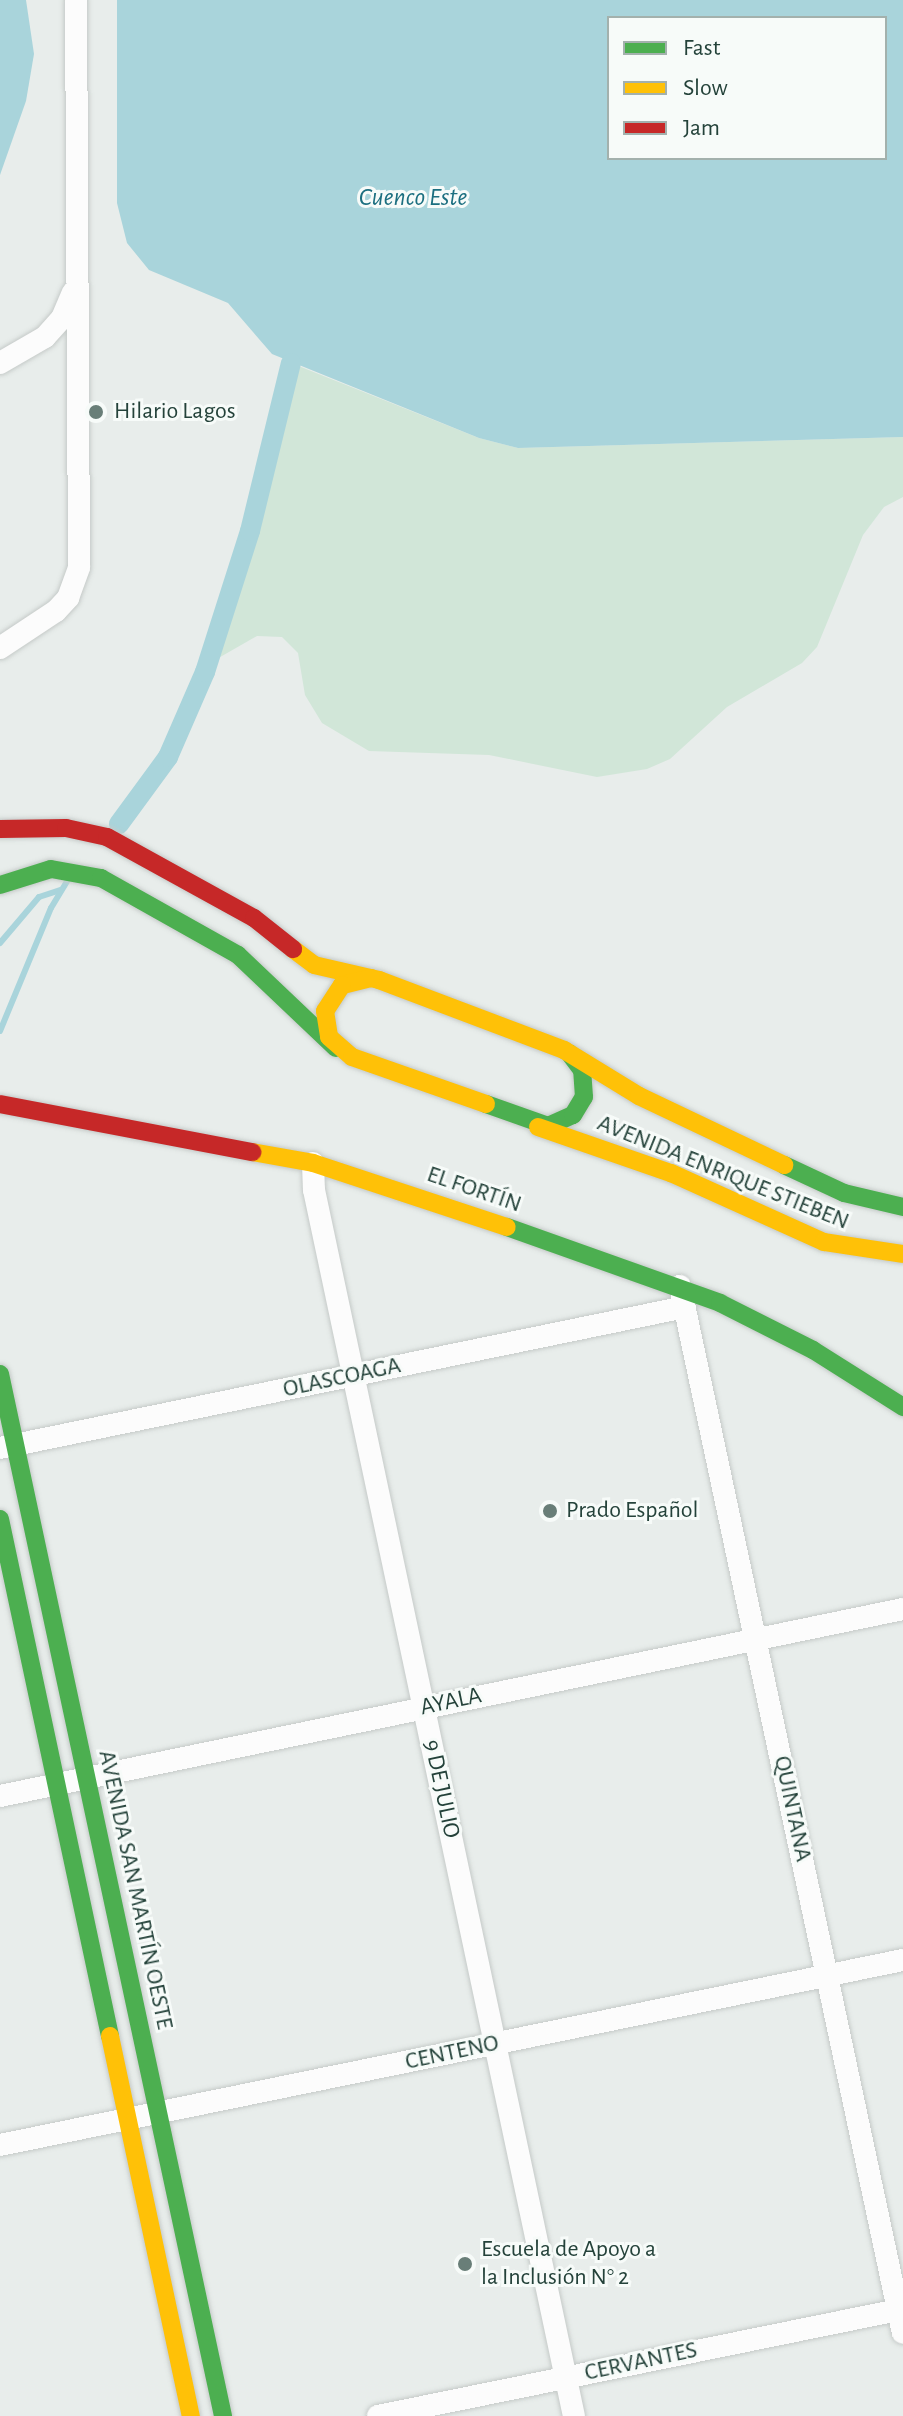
<!DOCTYPE html>
<meta charset="utf-8">
<style>
body{margin:0}
#map{position:relative;width:903px;height:2416px;overflow:hidden;background:#e8edeb;font-family:"Alegreya Sans",sans-serif}
div>[style]{position:absolute}
.green>*{inset:0;background:#d1e6d8}
.water>*{inset:0;background:#a9d4db}
.stream>*{height:6px;margin:-3px;padding:0 3px;transform-origin:3px;border-radius:3px;background:#a9d4db}
.canal>*{height:20px;margin:-10px;padding:0 10px;transform-origin:10px;border-radius:10px;background:#a9d4db}
.roads{filter:drop-shadow(0 0 2px #c5cac8) drop-shadow(0 0 2px #c5cac8)}
.street>*{height:22px;margin:-11px;padding:0 11px;transform-origin:11px;border-radius:11px;background:#fcfcfc}
.fast>*{height:18px;margin:-9px;padding:0 9px;transform-origin:9px;border-radius:9px;background:#4caf50}
.slow>*{height:18px;margin:-9px;padding:0 9px;transform-origin:9px;border-radius:9px;background:#ffc107}
.jam>*{height:18px;margin:-9px;padding:0 9px;transform-origin:9px;border-radius:9px;background:#c62828}
.dots>*{width:22px;height:22px;translate:-50% -50%;box-sizing:border-box;border:4px solid #f7fbf9;border-radius:50%}
span{translate:-50% -50%;white-space:nowrap;text-align:center;line-height:1.15;-webkit-text-stroke:6px #f7fbf9;paint-order:stroke}
.poi-label{font-size:24px;color:#24423a}
.left{translate:0 -50%;text-align:left}
.street-label{font-size:24px;color:#24423a}
.water-label{font-size:26px;color:#1c6f80;font-style:italic}
.legend{position:absolute;left:607px;top:16px;width:280px;height:144px;box-sizing:border-box;background:#f7fbf9;border:2px solid #a3b1ad;margin:0;padding:10px 14px;list-style:none;font-size:24px;color:#24423a}
.legend li{display:flex;align-items:center;gap:16px;height:40px}
.legend b{width:40px;border:2px solid #a3b1ad}
</style>
<div id="map">
<div class="green">
<i style="clip-path:polygon(291px 363px,479px 438px,518px 448px,903px 437px,903px 497px,884px 507px,863px 535px,817px 647px,802px 663px,727px 707px,670px 759px,647px 769px,597px 777px,489px 755px,369px 751px,322px 723px,305px 695px,298px 653px,282px 637px,257px 636px,208px 664px,250px 531px)"></i>
</div>
<div class="water">
<i style="clip-path:polygon(0 0,26px 0,34px 54px,26px 101px,0 175px)"></i>
<i style="clip-path:polygon(evenodd,117px 0,903px 0,903px 437px,518px 448px,479px 438px,272px 354px,228px 303px,149px 270px,127px 243px,117px 203px,117px 0,885px 18px,885px 158px,609px 158px,609px 18px,885px 18px)"></i>
</div>
<div class="stream">
<i style="left:0;top:943px;width:60px;rotate:-49.7deg"></i>
<i style="left:39px;top:897px;width:23px;rotate:-18deg"></i>
<i style="left:0;top:1031px;width:133px;rotate:-67.5deg"></i>
<i style="left:51px;top:908px;width:33px;rotate:-59deg"></i>
</div>
<div class="canal">
<i style="left:119px;top:824px;width:83px;rotate:-53.8deg"></i>
<i style="left:168px;top:757px;width:93px;rotate:-66.5deg"></i>
<i style="left:205px;top:672px;width:148px;rotate:-72.3deg"></i>
<i style="left:250px;top:531px;width:173px;rotate:-76.3deg"></i>
</div>
<div class="roads">
<div class="street">
<i style="left:0;top:363px;width:52px;rotate:-30deg"></i>
<i style="left:45px;top:337px;width:25px;rotate:-48deg"></i>
<i style="left:62px;top:318px;width:28px;rotate:-67deg"></i>
<i style="left:0;top:648px;width:67px;rotate:-33.5deg"></i>
<i style="left:56px;top:611px;width:18px;rotate:-47deg"></i>
<i style="left:68px;top:598px;width:33px;rotate:-70deg"></i>
<i style="left:79px;top:567px;width:567px;rotate:-90.3deg"></i>
<i style="left:313px;top:1163px;width:27px;rotate:88deg"></i>
<i style="left:314px;top:1190px;width:1253px;rotate:78.03deg"></i>
<i style="left:680px;top:1286px;width:1070px;rotate:77.98deg"></i>
<i style="left:0;top:1448px;width:699px;rotate:-11.63deg"></i>
<i style="left:0;top:1796px;width:922px;rotate:-11.7deg"></i>
<i style="left:0;top:2145px;width:922px;rotate:-11.58deg"></i>
<i style="left:378px;top:2416px;width:536px;rotate:-11.52deg"></i>
</div>
<div class="fast">
<i style="left:0;top:885px;width:53px;rotate:-17.4deg"></i>
<i style="left:51px;top:869px;width:51px;rotate:10.2deg"></i>
<i style="left:101px;top:878px;width:157px;rotate:29.3deg"></i>
<i style="left:238px;top:955px;width:135px;rotate:43.5deg"></i>
<i style="left:486px;top:1104px;width:66px;rotate:19.5deg"></i>
<i style="left:548px;top:1126px;width:27px;rotate:-24deg"></i>
<i style="left:573px;top:1115px;width:21px;rotate:-59deg"></i>
<i style="left:584px;top:1097px;width:27px;rotate:-94deg"></i>
<i style="left:582px;top:1070px;width:21px;rotate:-127deg"></i>
<i style="left:784px;top:1165px;width:66px;rotate:25deg"></i>
<i style="left:844px;top:1193px;width:61px;rotate:13.3deg"></i>
<i style="left:507px;top:1227px;width:226px;rotate:19.6deg"></i>
<i style="left:720px;top:1303px;width:104px;rotate:26.8deg"></i>
<i style="left:813px;top:1350px;width:107px;rotate:32.3deg"></i>
<i style="left:0;top:1374px;width:1066px;rotate:77.92deg"></i>
<i style="left:0;top:1519px;width:529px;rotate:77.99deg"></i>
</div>
<div class="slow">
<i style="left:293px;top:949px;width:26px;rotate:37deg"></i>
<i style="left:314px;top:965px;width:67px;rotate:13deg"></i>
<i style="left:379px;top:980px;width:198px;rotate:20.7deg"></i>
<i style="left:564px;top:1050px;width:88px;rotate:31.5deg"></i>
<i style="left:639px;top:1096px;width:161px;rotate:25.4deg"></i>
<i style="left:371px;top:978px;width:30px;rotate:166deg"></i>
<i style="left:342px;top:985px;width:31px;rotate:123deg"></i>
<i style="left:325px;top:1011px;width:26px;rotate:81deg"></i>
<i style="left:329px;top:1037px;width:30px;rotate:41deg"></i>
<i style="left:352px;top:1057px;width:142px;rotate:19.3deg"></i>
<i style="left:538px;top:1127px;width:141px;rotate:19.1deg"></i>
<i style="left:671px;top:1173px;width:168px;rotate:24.3deg"></i>
<i style="left:824px;top:1242px;width:80px;rotate:8.6deg"></i>
<i style="left:252px;top:1152px;width:62px;rotate:10.2deg"></i>
<i style="left:313px;top:1163px;width:204px;rotate:18.3deg"></i>
<i style="left:110px;top:2036px;width:389px;rotate:78deg"></i>
</div>
<div class="jam">
<i style="left:0;top:829px;width:66px;rotate:-0.9deg"></i>
<i style="left:66px;top:828px;width:42px;rotate:12.4deg"></i>
<i style="left:107px;top:837px;width:168px;rotate:28.9deg"></i>
<i style="left:254px;top:918px;width:50px;rotate:38.5deg"></i>
<i style="left:0;top:1104px;width:257px;rotate:10.8deg"></i>
</div>
</div>
<div class="dots">
<i style="left:96px;top:412px;background:#697e78"></i>
<i style="left:550px;top:1511px;background:#697e78"></i>
<i style="left:465px;top:2264px;background:#697e78"></i>
</div>
<div class="poi-label">
<span class="left" style="left:114px;top:412px">Hilario Lagos</span>
<span class="left" style="left:566px;top:1511px">Prado Español</span>
<span class="left" style="left:481px;top:2264px">Escuela de Apoyo a<br>la Inclusión N° 2</span>
</div>
<div class="street-label">
<span style="left:723px;top:1173px;rotate:22deg">AVENIDA ENRIQUE STIEBEN</span>
<span style="left:474px;top:1190px;rotate:19deg">EL FORTÍN</span>
<span style="left:342px;top:1378px;rotate:-12deg">OLASCOAGA</span>
<span style="left:451px;top:1702px;rotate:-12deg">AYALA</span>
<span style="left:441px;top:1789px;rotate:78deg">9 DE JULIO</span>
<span style="left:792px;top:1809px;rotate:78deg">QUINTANA</span>
<span style="left:135px;top:1890px;rotate:78deg">AVENIDA SAN MARTÍN OESTE</span>
<span style="left:452px;top:2053px;rotate:-12deg">CENTENO</span>
<span style="left:641px;top:2362px;rotate:-12deg">CERVANTES</span>
</div>
<div class="water-label">
<span style="left:413px;top:198px">Cuenco Este</span>
</div>
<ul class="legend">
<li><b style="height:10px;background:#4caf50"></b>Fast</li>
<li><b style="height:10px;background:#ffc107"></b>Slow</li>
<li><b style="height:10px;background:#c62828"></b>Jam</li>
</ul>
</div>
